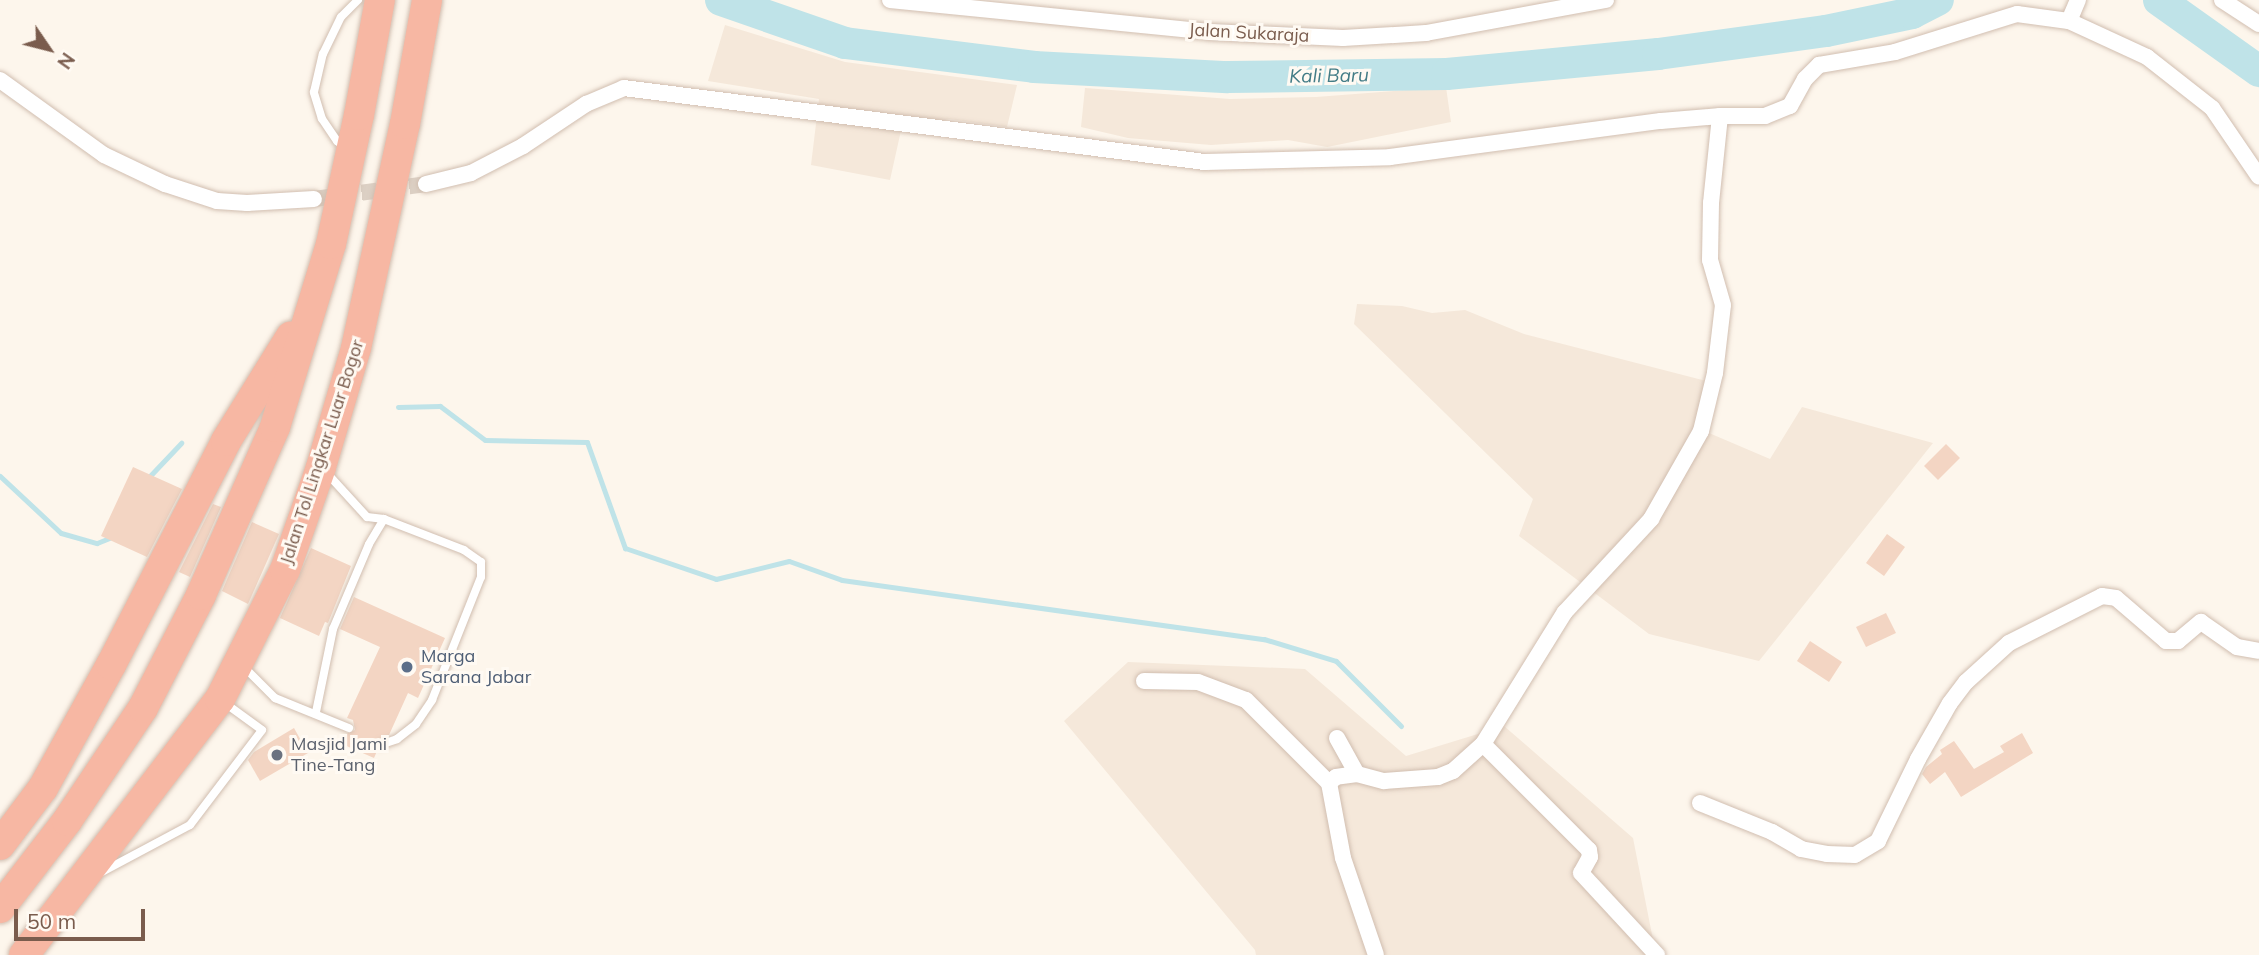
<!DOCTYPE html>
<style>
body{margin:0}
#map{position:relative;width:2259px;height:955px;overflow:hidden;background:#fdf6ec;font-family:Mulish,sans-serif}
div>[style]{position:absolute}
.residential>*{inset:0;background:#f5e8da}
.stream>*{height:5px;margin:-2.5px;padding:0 2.5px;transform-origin:2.5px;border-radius:2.5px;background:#bfe3e8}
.river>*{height:32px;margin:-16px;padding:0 16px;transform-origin:16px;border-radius:16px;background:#bfe3e8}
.building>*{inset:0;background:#f3d5c3}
.street-tunnel>*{height:16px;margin-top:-8px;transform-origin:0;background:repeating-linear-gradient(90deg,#dcd0c4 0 16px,transparent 0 24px)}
.roads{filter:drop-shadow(0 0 2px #d1beb0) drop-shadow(0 0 2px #d1beb0)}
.lane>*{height:8px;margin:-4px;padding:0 4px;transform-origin:4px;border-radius:4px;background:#fff}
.street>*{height:16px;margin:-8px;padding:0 8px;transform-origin:8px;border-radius:8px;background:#fff}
.highway>*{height:30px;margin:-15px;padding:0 15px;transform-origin:15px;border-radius:15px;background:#f7b7a3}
.dots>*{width:19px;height:19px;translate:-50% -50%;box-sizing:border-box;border:4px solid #fffaf3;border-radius:50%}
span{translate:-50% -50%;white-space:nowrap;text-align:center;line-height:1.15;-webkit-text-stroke:6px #fffaf3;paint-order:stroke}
.street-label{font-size:18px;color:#7a5c4d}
.service-label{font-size:18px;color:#4e5e75}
.left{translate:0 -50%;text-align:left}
.worship-label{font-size:18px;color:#5b616d}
.water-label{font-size:19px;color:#437c86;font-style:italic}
.north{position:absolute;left:14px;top:14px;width:70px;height:70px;-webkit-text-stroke:5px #fffaf3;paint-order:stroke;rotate:125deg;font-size:19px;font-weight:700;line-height:28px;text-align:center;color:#7a5c4d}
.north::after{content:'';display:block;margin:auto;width:24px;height:32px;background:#7a5c4d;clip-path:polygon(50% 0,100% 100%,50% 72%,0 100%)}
.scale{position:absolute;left:14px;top:909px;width:131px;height:32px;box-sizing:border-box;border:4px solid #7a5c4d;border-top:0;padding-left:9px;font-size:21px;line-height:24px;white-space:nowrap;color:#7a5c4d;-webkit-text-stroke:5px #fffaf3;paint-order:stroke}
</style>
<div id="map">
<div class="residential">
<i style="clip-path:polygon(725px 25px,845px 62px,1017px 85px,1007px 127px,949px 119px,927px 124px,904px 117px,890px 180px,811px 165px,819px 99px,708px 81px)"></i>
<i style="clip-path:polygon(1446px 87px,1451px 122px,1327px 147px,1288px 140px,1211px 145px,1128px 138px,1081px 127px,1085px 88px,1230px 99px,1316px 97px)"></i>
<i style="clip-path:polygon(1357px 304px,1402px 306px,1432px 313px,1465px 310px,1524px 334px,1714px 383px,1702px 430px,1770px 459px,1802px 407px,1933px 443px,1759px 661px,1649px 634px,1519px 536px,1533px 499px,1354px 324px)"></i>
<i style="clip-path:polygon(1128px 662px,1305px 669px,1406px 756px,1504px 726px,1633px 838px,1656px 955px,1256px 955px,1255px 950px,1064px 721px)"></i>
</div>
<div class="stream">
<i style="left:398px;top:407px;width:42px;rotate:-1.4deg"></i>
<i style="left:440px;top:406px;width:56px;rotate:37.1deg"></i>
<i style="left:485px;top:440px;width:102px;rotate:1.1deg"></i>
<i style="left:587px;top:442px;width:113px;rotate:70.3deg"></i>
<i style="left:625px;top:548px;width:96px;rotate:18.8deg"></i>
<i style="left:716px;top:579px;width:75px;rotate:-13.9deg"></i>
<i style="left:789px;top:561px;width:56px;rotate:19.7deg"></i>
<i style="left:842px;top:580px;width:426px;rotate:8deg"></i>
<i style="left:1264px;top:639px;width:75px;rotate:17deg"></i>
<i style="left:1336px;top:661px;width:92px;rotate:45deg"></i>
<i style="left:0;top:476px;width:83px;rotate:43.1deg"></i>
<i style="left:61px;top:533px;width:37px;rotate:16deg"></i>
<i style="left:97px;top:543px;width:16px;rotate:-22deg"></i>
<i style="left:147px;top:479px;width:50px;rotate:-46.6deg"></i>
</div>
<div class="river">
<i style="left:721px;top:0;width:131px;rotate:19.1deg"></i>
<i style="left:845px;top:43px;width:191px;rotate:7.2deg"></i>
<i style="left:1034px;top:67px;width:194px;rotate:3deg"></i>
<i style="left:1228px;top:77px;width:219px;rotate:-0.8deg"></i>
<i style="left:1447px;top:74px;width:212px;rotate:-5.4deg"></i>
<i style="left:1658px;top:54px;width:170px;rotate:-7.8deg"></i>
<i style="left:1826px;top:31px;width:88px;rotate:-11.8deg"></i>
<i style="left:1912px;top:13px;width:29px;rotate:-27deg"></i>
<i style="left:2159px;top:0;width:123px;rotate:35.4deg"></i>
</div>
<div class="building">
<i style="clip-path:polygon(1946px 444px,1960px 458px,1938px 480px,1924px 466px)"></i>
<i style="clip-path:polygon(133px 467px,182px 489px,147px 557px,101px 536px)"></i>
<i style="clip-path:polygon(213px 504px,221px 507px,190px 577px,179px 572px)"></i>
<i style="clip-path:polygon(252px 522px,279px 534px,248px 604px,222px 591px)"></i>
<i style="clip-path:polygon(1887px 534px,1905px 547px,1884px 576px,1866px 563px)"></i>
<i style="clip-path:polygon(311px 548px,351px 566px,328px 623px,325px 622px,319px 636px,280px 618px)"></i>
<i style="clip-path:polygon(354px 597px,445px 638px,418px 698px,408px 693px,389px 735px,375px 741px,377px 751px,374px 758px,342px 744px,346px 734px,355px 730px,353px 720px,347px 718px,380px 647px,340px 629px)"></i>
<i style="clip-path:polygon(1886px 613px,1896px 633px,1866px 647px,1856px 627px)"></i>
<i style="clip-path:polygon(1810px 641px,1842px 662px,1829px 682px,1797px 661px)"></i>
<i style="clip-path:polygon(294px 728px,308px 753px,260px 781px,248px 760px,254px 752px)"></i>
<i style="clip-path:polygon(2022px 733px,2033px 753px,1961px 797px,1945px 772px,1930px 784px,1922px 774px,1926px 767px,1942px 754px,1940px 750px,1954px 741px,1974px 769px,2004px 752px,2000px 746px)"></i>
</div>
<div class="street-tunnel">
<i style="left:314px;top:199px;width:113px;rotate:-7.6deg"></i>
</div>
<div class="roads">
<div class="lane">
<i style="left:347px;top:148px;width:12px;rotate:-145deg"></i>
<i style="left:337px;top:141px;width:27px;rotate:-124deg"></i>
<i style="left:322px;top:119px;width:28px;rotate:-107deg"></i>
<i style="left:314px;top:92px;width:39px;rotate:-77deg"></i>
<i style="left:323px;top:54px;width:41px;rotate:-64.1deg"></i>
<i style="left:341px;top:17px;width:24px;rotate:-45deg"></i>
<i style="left:242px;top:665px;width:47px;rotate:45deg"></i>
<i style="left:275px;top:698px;width:80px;rotate:22.1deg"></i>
<i style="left:316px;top:712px;width:85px;rotate:-78.4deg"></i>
<i style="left:333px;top:629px;width:92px;rotate:-67deg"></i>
<i style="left:369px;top:544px;width:29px;rotate:-59deg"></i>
<i style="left:384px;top:519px;width:17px;rotate:-173deg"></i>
<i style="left:367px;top:517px;width:62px;rotate:-132.4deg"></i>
<i style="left:380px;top:745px;width:18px;rotate:-19deg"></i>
<i style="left:397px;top:739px;width:24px;rotate:-38deg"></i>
<i style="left:416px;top:724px;width:29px;rotate:-56deg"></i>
<i style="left:432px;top:700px;width:132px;rotate:-68.3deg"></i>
<i style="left:481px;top:577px;width:15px;rotate:-90deg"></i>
<i style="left:481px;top:562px;width:21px;rotate:-145deg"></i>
<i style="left:464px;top:550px;width:86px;rotate:-158.8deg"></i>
<i style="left:100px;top:873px;width:102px;rotate:-28.1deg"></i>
<i style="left:190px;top:825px;width:119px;rotate:-52.8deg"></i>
<i style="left:262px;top:730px;width:46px;rotate:-143.9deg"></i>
</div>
<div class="street">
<i style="left:890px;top:0;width:321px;rotate:5.7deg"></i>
<i style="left:1209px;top:32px;width:134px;rotate:2.6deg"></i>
<i style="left:1343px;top:38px;width:83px;rotate:-3.4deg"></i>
<i style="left:1426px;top:33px;width:183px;rotate:-10.4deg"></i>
<i style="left:2222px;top:0;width:44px;rotate:33deg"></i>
<i style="left:2069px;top:21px;width:23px;rotate:-67deg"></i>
<i style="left:0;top:80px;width:128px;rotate:35.8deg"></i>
<i style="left:104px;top:155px;width:68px;rotate:25.4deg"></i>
<i style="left:165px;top:184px;width:55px;rotate:18.1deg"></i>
<i style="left:217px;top:201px;width:30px;rotate:4deg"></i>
<i style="left:247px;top:203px;width:67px;rotate:-3.4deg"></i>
<i style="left:426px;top:184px;width:46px;rotate:-13.7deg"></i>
<i style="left:471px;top:173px;width:59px;rotate:-27.4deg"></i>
<i style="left:523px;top:146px;width:76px;rotate:-33.7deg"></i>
<i style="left:586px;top:104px;width:41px;rotate:-22.8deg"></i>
<i style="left:624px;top:88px;width:586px;rotate:7.26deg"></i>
<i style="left:1205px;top:162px;width:185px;rotate:-1.5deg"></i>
<i style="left:1390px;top:157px;width:273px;rotate:-7.6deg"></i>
<i style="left:1661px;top:121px;width:59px;rotate:-4.8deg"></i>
<i style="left:1720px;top:116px;width:45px"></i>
<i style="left:1765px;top:116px;width:27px;rotate:-22deg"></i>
<i style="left:1790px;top:106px;width:31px;rotate:-61deg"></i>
<i style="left:1805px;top:79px;width:20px;rotate:-45deg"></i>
<i style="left:1819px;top:65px;width:77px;rotate:-9.7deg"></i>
<i style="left:1895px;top:52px;width:128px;rotate:-17.3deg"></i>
<i style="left:2017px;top:14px;width:52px;rotate:7.7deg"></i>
<i style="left:2069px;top:21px;width:86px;rotate:24.8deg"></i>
<i style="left:2147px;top:57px;width:83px;rotate:38.1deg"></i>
<i style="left:2212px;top:108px;width:83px;rotate:55.7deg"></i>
<i style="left:1144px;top:681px;width:54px;rotate:1.1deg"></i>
<i style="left:1198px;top:682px;width:51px;rotate:20.6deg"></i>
<i style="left:1246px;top:700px;width:117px;rotate:45deg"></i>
<i style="left:1337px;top:738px;width:41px;rotate:60.9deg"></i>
<i style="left:1357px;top:774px;width:28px;rotate:15deg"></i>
<i style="left:1384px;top:781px;width:54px;rotate:-4.2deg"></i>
<i style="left:1438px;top:777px;width:16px;rotate:-22deg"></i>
<i style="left:1453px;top:771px;width:40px;rotate:-42deg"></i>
<i style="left:1483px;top:744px;width:155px;rotate:-58.2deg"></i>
<i style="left:1565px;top:612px;width:127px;rotate:-47.2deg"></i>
<i style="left:1651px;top:519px;width:101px;rotate:-60.4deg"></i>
<i style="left:1701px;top:431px;width:60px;rotate:-76.4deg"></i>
<i style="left:1715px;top:373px;width:68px;rotate:-83.3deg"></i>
<i style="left:1723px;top:305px;width:47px;rotate:-106.1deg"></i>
<i style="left:1710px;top:260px;width:57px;rotate:-89deg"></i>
<i style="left:1711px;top:203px;width:87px;rotate:-84.1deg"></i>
<i style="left:1483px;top:744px;width:150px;rotate:45deg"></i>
<i style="left:1589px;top:850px;width:7px;rotate:82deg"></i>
<i style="left:1590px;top:857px;width:18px;rotate:119deg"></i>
<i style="left:1581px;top:873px;width:112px;rotate:47.2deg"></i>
<i style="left:1357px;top:774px;width:21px;rotate:172deg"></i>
<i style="left:1336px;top:777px;width:9px;rotate:139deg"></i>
<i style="left:1329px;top:783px;width:76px;rotate:79.4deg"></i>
<i style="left:1343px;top:858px;width:102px;rotate:71.2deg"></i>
<i style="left:1700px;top:803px;width:78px;rotate:21.9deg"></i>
<i style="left:1772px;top:832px;width:34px;rotate:30deg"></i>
<i style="left:1801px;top:849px;width:26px;rotate:11deg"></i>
<i style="left:1827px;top:854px;width:28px;rotate:2deg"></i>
<i style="left:1855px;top:855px;width:27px;rotate:-31deg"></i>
<i style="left:1878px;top:841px;width:91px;rotate:-64deg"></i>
<i style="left:1918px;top:759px;width:64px;rotate:-60.3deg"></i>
<i style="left:1950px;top:703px;width:26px;rotate:-53deg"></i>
<i style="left:1966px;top:682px;width:58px;rotate:-42.2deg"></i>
<i style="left:2009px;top:643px;width:104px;rotate:-26.8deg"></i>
<i style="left:2102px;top:596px;width:14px;rotate:8deg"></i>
<i style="left:2116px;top:598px;width:66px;rotate:40.7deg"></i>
<i style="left:2166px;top:641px;width:12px"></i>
<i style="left:2178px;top:641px;width:30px;rotate:-40deg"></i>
<i style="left:2201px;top:622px;width:44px;rotate:34.8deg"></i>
<i style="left:2237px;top:647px;width:22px;rotate:10deg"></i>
</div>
<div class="highway">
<i style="left:0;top:845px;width:71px;rotate:-53deg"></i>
<i style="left:43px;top:788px;width:141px;rotate:-61.1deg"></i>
<i style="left:111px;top:665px;width:252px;rotate:-62.8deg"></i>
<i style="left:226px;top:441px;width:123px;rotate:-58.2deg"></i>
<i style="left:0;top:908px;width:110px;rotate:-52.4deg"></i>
<i style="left:67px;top:821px;width:136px;rotate:-56.1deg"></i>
<i style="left:143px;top:708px;width:127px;rotate:-62.8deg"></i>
<i style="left:201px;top:595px;width:184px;rotate:-66.2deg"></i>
<i style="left:275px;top:427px;width:191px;rotate:-73deg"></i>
<i style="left:331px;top:244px;width:132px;rotate:-77.8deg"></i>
<i style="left:359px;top:115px;width:117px;rotate:-79.7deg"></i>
<i style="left:24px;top:955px;width:322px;rotate:-52.6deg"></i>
<i style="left:220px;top:699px;width:144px;rotate:-63.3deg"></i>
<i style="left:285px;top:570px;width:109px;rotate:-70.7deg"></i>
<i style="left:321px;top:467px;width:124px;rotate:-73.6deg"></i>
<i style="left:356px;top:348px;width:229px;rotate:-77.7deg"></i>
<i style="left:405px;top:124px;width:126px;rotate:-79.9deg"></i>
</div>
</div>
<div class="dots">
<i style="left:407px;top:667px;background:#5c6f8a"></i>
<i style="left:277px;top:755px;background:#6b7280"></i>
</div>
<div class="street-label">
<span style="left:1249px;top:33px;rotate:3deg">Jalan Sukaraja</span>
<span style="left:322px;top:452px;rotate:-72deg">Jalan Tol Lingkar Luar Bogor</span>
</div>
<div class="service-label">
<span class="left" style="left:421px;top:667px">Marga<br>Sarana Jabar</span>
</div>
<div class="worship-label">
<span class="left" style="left:291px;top:755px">Masjid Jami<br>Tine-Tang</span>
</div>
<div class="water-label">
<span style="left:1329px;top:76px;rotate:-1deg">Kali Baru</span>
</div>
<div class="north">N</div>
<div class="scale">50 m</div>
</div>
